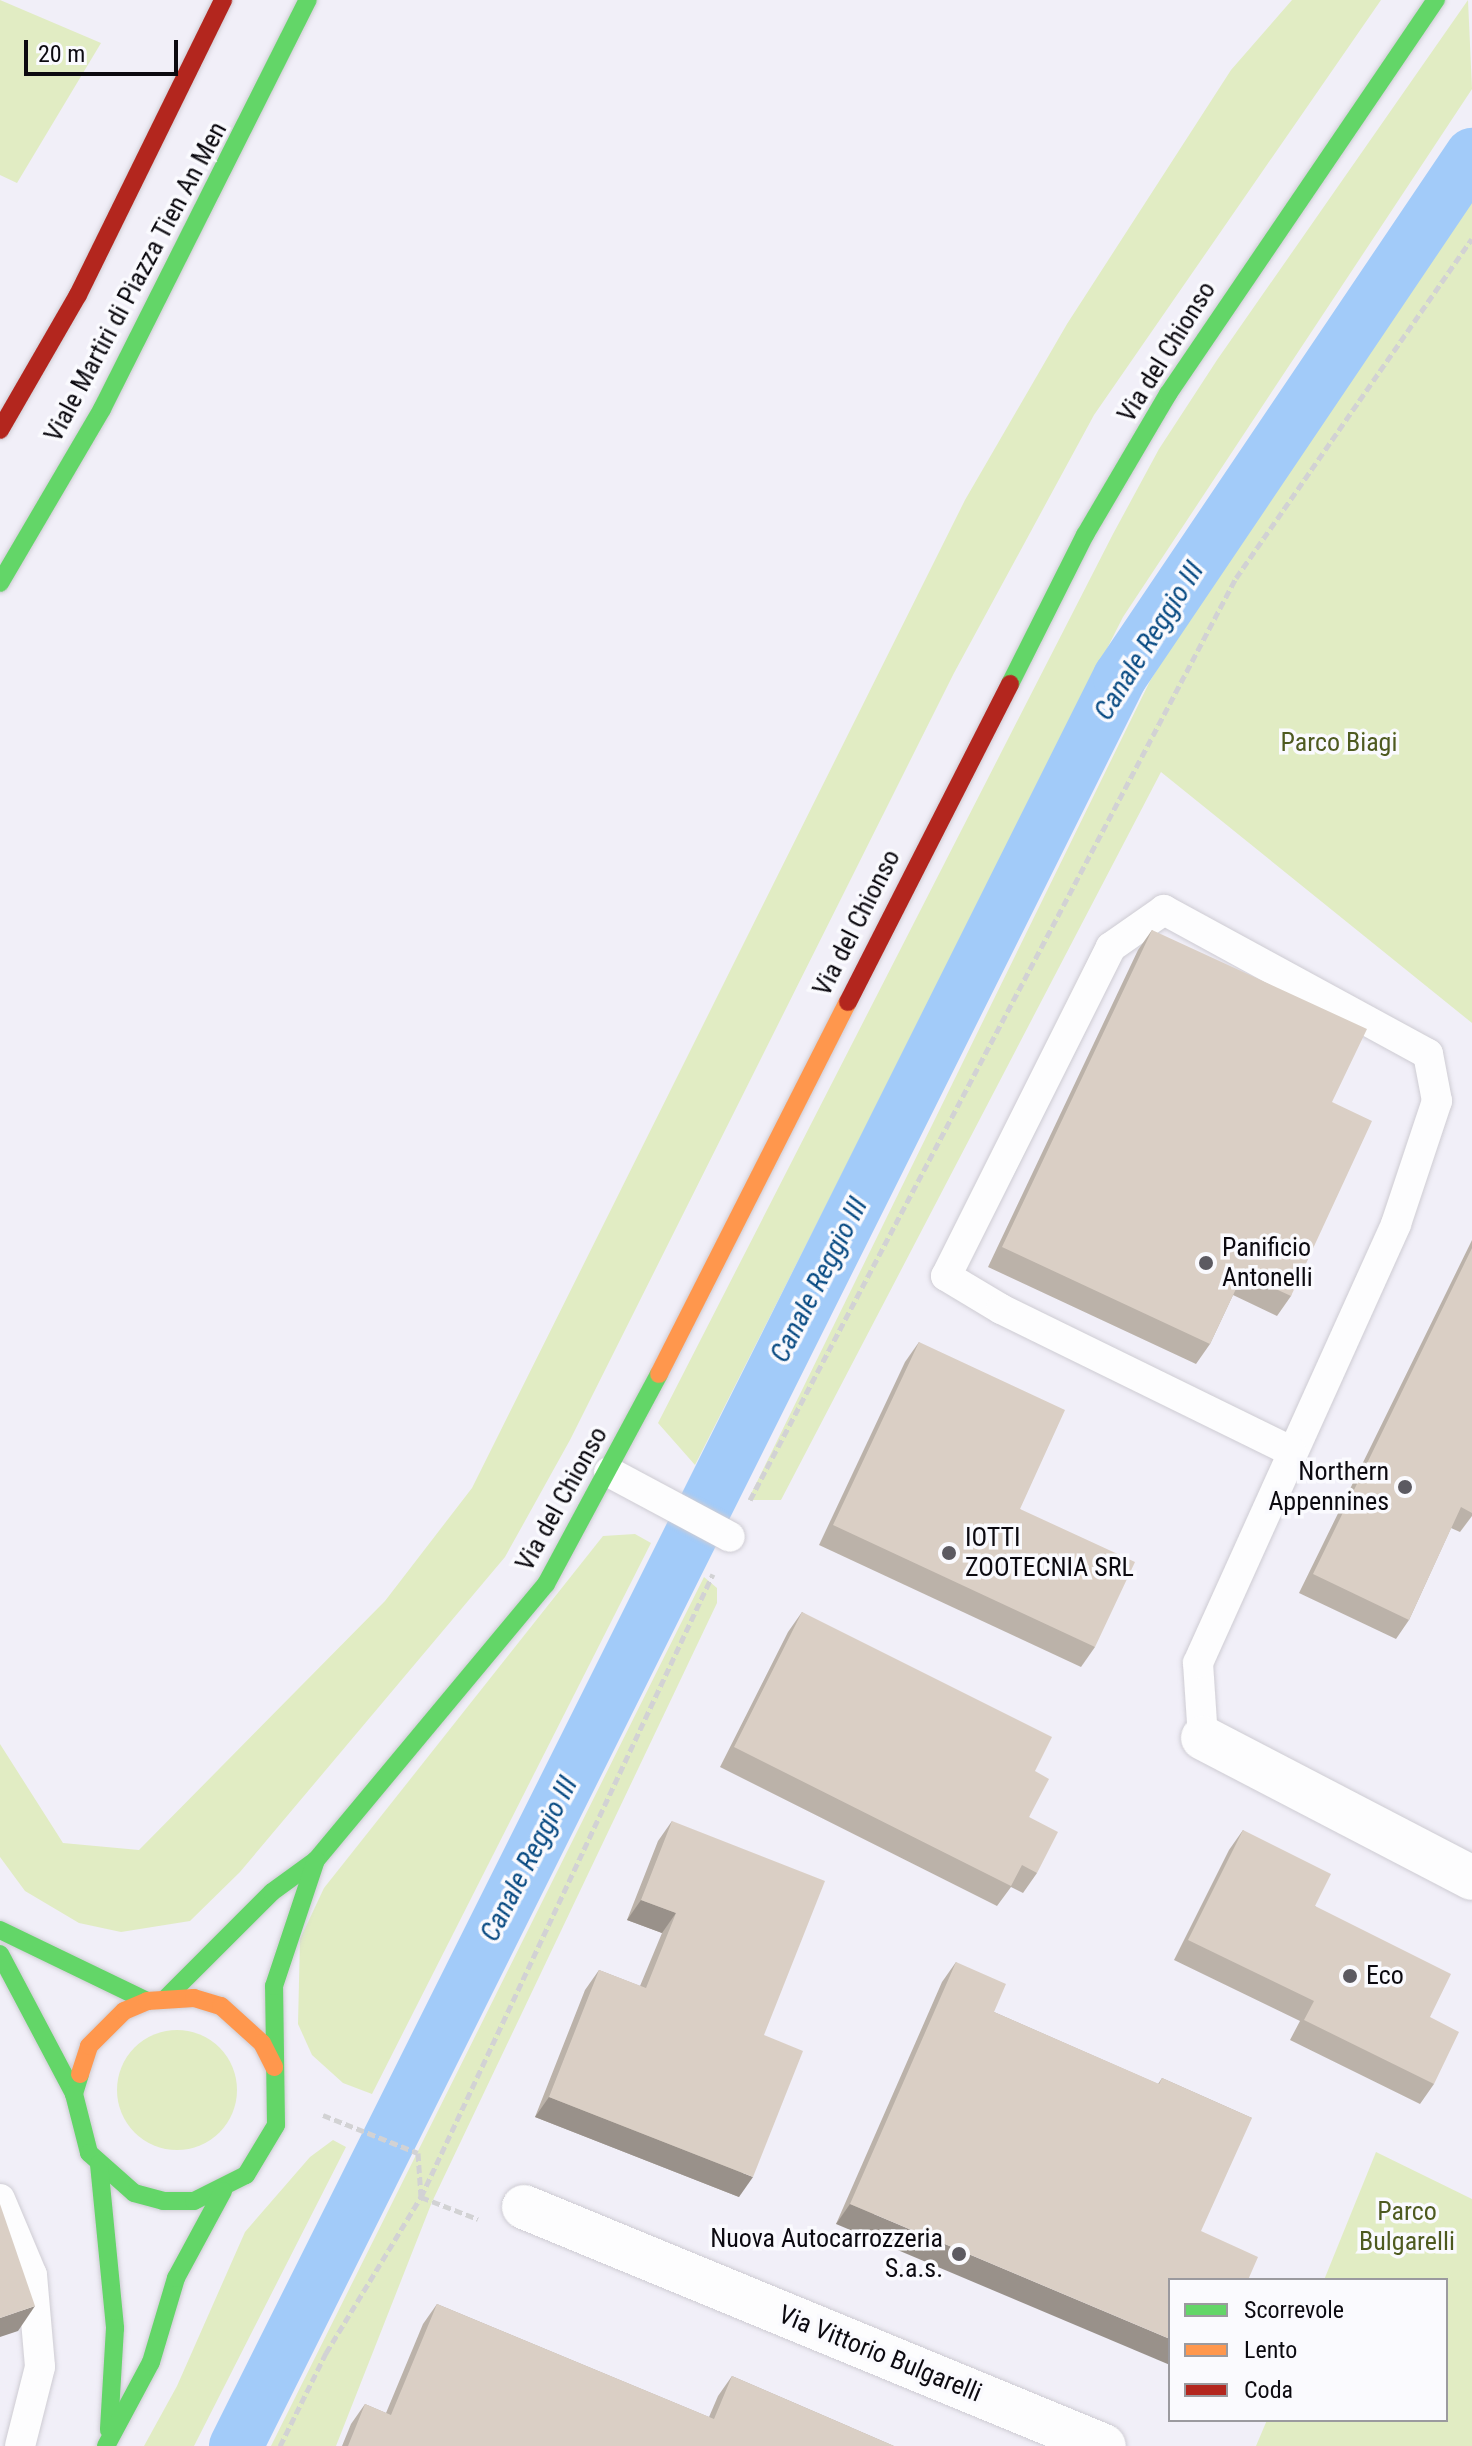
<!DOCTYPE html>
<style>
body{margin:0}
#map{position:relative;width:1472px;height:2446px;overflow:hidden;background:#f1eff8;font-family:"Roboto Condensed",sans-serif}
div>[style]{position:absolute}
.green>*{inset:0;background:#e1ecc3}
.round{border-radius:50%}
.canal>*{height:54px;margin:-27px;padding:0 27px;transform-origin:27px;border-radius:27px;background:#a2cbf9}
.path>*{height:5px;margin-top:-2.5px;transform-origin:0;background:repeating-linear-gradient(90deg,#d2d2d4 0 8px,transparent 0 12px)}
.roads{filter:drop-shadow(0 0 2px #ceccd3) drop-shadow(0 0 2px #ceccd3)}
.lane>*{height:30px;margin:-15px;padding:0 15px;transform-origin:15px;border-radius:15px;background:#fdfdfe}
.street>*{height:44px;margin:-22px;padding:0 22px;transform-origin:22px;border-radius:22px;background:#fdfdfe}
.fast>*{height:18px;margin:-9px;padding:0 9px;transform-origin:9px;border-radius:9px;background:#63d668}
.slow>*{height:18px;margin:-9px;padding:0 9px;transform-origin:9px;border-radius:9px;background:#ff974d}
.jam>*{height:18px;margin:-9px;padding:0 9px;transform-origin:9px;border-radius:9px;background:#b3261e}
.wall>*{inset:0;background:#bbb2a9}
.shaded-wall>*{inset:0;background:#99918a}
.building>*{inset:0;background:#dacfc5}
.dots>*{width:22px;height:22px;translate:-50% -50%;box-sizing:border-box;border:4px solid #fafafe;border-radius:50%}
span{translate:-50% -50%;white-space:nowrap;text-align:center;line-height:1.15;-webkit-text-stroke:7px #fafafe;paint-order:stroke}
.street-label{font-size:26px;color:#0c0a10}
.park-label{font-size:26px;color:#4e5a20}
.poi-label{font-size:26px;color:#0c0a10}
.left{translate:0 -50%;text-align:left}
.right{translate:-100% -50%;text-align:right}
.water-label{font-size:28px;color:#094b83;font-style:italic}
.legend{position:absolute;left:1168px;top:2278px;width:280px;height:144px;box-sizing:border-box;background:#fafafe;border:2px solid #9b9a9f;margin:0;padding:10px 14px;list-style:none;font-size:24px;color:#0c0a10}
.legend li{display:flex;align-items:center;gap:16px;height:40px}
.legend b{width:40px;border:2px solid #9b9a9f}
.scale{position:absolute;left:24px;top:40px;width:154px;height:36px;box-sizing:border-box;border:4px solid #0c0a10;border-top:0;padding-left:10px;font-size:24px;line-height:28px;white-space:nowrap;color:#0c0a10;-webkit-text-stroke:6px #fafafe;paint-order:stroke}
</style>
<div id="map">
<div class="green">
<i style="clip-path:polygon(0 0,101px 43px,17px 183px,0 175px)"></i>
<i style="clip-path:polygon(1292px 0,1381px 0,1094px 415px,954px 673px,570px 1440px,505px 1557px,240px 1872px,190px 1921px,121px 1932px,79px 1923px,25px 1891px,0 1857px,0 1744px,63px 1843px,139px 1850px,385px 1601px,472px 1488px,965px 500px,1067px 324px,1231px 70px)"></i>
<i style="clip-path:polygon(1468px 0,1472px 89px,1123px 617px,695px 1465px,658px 1423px,1113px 534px,1159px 449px,1217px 360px)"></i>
<i style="clip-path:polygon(1472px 202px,1472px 1023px,1161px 772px,781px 1500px,748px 1500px,1150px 681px,1261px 501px)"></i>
<i style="clip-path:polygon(635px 1534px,651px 1543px,372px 2094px,343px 2083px,312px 2055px,298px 2024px,300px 1939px,324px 1888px,603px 1536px)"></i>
<i style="clip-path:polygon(704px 1577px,717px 1588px,717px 1603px,432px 2202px,336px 2446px,271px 2446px)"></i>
<i class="round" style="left:117px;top:2030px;width:120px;height:120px"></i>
<i style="clip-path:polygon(333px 2140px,346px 2147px,194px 2446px,144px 2446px,177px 2386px,245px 2232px,310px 2157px)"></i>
<i style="clip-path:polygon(1376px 2152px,1472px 2199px,1472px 2446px,1256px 2446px,1267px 2420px,1446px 2420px,1446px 2280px,1324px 2280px)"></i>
</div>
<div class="canal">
<i style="left:236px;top:2446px;width:1978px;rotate:-63.45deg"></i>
<i style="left:1120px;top:677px;width:630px;rotate:-56.01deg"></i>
</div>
<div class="path">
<i style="left:750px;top:1500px;width:1042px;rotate:-62.21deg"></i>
<i style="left:1236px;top:578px;width:413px;rotate:-55.2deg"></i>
<i style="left:323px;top:2115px;width:102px;rotate:21.8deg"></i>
<i style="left:418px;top:2153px;width:44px;rotate:86.1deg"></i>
<i style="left:421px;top:2197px;width:61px;rotate:21.1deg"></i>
<i style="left:280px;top:2446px;width:104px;rotate:-63.7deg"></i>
<i style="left:326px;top:2353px;width:183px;rotate:-58.7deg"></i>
<i style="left:421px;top:2197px;width:688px;rotate:-64.89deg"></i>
</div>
<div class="roads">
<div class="lane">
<i style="left:609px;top:1472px;width:137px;rotate:28.2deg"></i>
<i style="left:1203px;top:1738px;width:75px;rotate:-93.8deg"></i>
<i style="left:1198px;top:1663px;width:482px;rotate:-65.7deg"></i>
<i style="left:1396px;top:1224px;width:130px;rotate:-71.6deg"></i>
<i style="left:1437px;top:1101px;width:48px;rotate:-100.8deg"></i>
<i style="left:1428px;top:1054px;width:301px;rotate:-151.4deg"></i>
<i style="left:1164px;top:910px;width:65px;rotate:145.1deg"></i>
<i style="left:1111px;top:947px;width:368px;rotate:116.6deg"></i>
<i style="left:946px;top:1276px;width:64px;rotate:31deg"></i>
<i style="left:1001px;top:1309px;width:323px;rotate:26.1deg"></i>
<i style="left:0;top:2199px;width:82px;rotate:67.2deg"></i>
<i style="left:32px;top:2275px;width:92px;rotate:85deg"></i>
<i style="left:40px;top:2367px;width:81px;rotate:104.2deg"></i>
</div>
<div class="street">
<i style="left:1203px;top:1738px;width:303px;rotate:27.5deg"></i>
<i style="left:524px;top:2207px;width:627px;rotate:22.4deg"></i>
</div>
<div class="fast">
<i style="left:0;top:583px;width:202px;rotate:-59.6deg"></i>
<i style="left:102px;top:409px;width:458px;rotate:-63.3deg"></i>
<i style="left:1010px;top:684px;width:167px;rotate:-63.3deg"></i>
<i style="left:1085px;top:535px;width:164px;rotate:-59.5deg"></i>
<i style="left:1168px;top:394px;width:477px;rotate:-55.8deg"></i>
<i style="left:0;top:1930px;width:163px;rotate:25.8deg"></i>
<i style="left:0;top:1954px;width:158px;rotate:62.1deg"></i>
<i style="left:167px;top:1997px;width:148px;rotate:-45deg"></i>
<i style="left:272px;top:1892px;width:54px;rotate:-36deg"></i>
<i style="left:316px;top:1860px;width:359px;rotate:-50.2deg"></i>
<i style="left:546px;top:1584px;width:238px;rotate:-61.7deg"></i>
<i style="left:80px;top:2074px;width:21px;rotate:107deg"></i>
<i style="left:74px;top:2094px;width:61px;rotate:75.7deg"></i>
<i style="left:89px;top:2153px;width:60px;rotate:41.6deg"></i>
<i style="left:134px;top:2193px;width:30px;rotate:15deg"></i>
<i style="left:163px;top:2201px;width:31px"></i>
<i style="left:194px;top:2201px;width:58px;rotate:-26.6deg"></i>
<i style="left:246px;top:2175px;width:58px;rotate:-59deg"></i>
<i style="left:276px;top:2125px;width:139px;rotate:-90.8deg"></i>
<i style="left:274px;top:1986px;width:133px;rotate:-71.6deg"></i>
<i style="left:99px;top:2164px;width:165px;rotate:84.4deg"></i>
<i style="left:115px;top:2328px;width:102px;rotate:93.4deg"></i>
<i style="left:106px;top:2446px;width:95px;rotate:-61.8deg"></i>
<i style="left:151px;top:2362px;width:88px;rotate:-73.4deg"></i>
<i style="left:176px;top:2278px;width:99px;rotate:-61.6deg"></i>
</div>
<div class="slow">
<i style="left:659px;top:1374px;width:417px;rotate:-63.1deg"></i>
<i style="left:80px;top:2074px;width:29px;rotate:-72deg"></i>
<i style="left:89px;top:2046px;width:49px;rotate:-45deg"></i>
<i style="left:124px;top:2011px;width:25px;rotate:-23deg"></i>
<i style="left:147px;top:2001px;width:47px;rotate:-3.7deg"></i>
<i style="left:194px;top:1998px;width:28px;rotate:17deg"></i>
<i style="left:221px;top:2006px;width:55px;rotate:42.1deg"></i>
<i style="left:262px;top:2043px;width:27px;rotate:63deg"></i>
</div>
<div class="jam">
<i style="left:0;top:430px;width:156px;rotate:-60deg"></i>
<i style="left:78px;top:295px;width:329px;rotate:-63.8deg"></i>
<i style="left:848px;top:1002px;width:357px;rotate:-63deg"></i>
</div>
</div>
<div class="wall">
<i style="clip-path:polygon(1152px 930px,1332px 1102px,1291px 1296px,1277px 1316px,1233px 1295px,1210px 1344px,1196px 1364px,988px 1267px,1138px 950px)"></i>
<i style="clip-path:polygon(1472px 1240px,1472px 1516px,1460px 1532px,1451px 1528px,1409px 1620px,1396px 1639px,1299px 1593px)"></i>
<i style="clip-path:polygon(919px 1342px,1020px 1509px,1095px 1647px,1081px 1667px,819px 1545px,905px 1362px)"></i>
<i style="clip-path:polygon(802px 1612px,1035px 1771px,1029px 1817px,1037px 1873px,1023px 1893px,1011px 1887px,997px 1906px,720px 1767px,788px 1632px)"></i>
<i style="clip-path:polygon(672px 1821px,764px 2035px,739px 2197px,535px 2117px,585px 1990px,599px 1970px,640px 1986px,662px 1933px,627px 1920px,658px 1841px)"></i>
<i style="clip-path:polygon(1243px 1830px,1315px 1906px,1430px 2017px,1434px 2084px,1420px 2104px,1290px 2040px,1300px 2021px,1174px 1960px,1229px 1850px)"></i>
<i style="clip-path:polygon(956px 1962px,994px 2012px,1158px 2084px,1162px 2078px,1252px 2118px,836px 2224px,942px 1982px)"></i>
<i style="clip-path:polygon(437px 2304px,709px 2417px,718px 2396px,732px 2376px,894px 2446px,342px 2446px,351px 2424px,365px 2404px,386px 2413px,423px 2324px)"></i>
</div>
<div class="shaded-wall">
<i style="clip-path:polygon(641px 1900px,676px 1913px,662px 1933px,627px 1920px)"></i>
<i style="clip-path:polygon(549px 2097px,753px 2177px,739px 2197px,535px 2117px)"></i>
<i style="clip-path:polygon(850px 2204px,1170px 2339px,1170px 2365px,836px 2224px)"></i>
<i style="clip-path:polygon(35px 2306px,18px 2331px,0 2337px,0 2318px)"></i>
</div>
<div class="building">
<i style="clip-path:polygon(1152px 930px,1367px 1029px,1332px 1102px,1372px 1121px,1291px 1296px,1243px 1274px,1210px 1344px,1002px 1247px)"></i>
<i style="clip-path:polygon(1472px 1248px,1472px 1513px,1461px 1507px,1409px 1620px,1313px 1574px)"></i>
<i style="clip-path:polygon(919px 1342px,1065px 1410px,1020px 1509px,1135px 1562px,1095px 1647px,833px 1525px)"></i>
<i style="clip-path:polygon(802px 1612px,1052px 1737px,1035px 1771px,1049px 1779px,1029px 1817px,1058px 1832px,1037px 1873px,1022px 1865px,1011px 1886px,734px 1747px)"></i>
<i style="clip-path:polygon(672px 1821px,825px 1881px,764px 2035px,803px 2051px,753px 2177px,549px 2097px,599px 1970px,646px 1988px,676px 1913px,641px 1900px)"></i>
<i style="clip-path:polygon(1243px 1830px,1331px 1874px,1315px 1906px,1451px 1974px,1430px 2017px,1459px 2032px,1434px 2084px,1304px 2020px,1314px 2001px,1188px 1940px)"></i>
<i style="clip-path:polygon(956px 1962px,1006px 1984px,994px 2012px,1159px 2084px,1162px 2078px,1252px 2118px,1201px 2231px,1258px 2257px,1248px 2280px,1170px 2280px,1170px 2339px,850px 2204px)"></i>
<i style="clip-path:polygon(0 2204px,35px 2306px,0 2318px)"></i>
<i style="clip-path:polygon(437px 2304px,714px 2419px,732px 2376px,894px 2446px,348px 2446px,365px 2404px,391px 2415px)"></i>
</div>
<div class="dots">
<i style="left:1206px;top:1263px;background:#5c5a61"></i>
<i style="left:1405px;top:1487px;background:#5c5a61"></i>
<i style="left:949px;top:1553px;background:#5c5a61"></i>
<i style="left:1350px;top:1976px;background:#5c5a61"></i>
<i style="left:959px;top:2254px;background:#5c5a61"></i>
</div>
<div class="street-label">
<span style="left:136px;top:282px;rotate:-62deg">Viale Martiri di Piazza Tien An Men</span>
<span style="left:1167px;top:352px;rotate:-58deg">Via del Chionso</span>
<span style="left:857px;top:923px;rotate:-63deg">Via del Chionso</span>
<span style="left:562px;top:1499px;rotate:-61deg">Via del Chionso</span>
<span style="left:880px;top:2354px;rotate:22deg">Via Vittorio Bulgarelli</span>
</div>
<div class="park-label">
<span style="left:1339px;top:743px">Parco Biagi</span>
<span style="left:1407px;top:2227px">Parco<br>Bulgarelli</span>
</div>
<div class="poi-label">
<span class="left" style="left:1222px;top:1263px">Panificio<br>Antonelli</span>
<span class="right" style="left:1389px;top:1487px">Northern<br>Appennines</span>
<span class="left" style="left:965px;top:1553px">IOTTI<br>ZOOTECNIA SRL</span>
<span class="left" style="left:1366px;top:1976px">Eco</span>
<span class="right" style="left:943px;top:2254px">Nuova Autocarrozzeria<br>S.a.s.</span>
</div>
<div class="water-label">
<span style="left:1149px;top:641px;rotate:-58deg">Canale Reggio III</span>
<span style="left:819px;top:1280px;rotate:-63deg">Canale Reggio III</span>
<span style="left:529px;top:1859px;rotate:-63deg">Canale Reggio III</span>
</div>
<ul class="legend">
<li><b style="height:10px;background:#63d668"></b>Scorrevole</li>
<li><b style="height:10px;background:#ff974d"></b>Lento</li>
<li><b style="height:10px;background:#b3261e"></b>Coda</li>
</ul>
<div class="scale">20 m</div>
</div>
